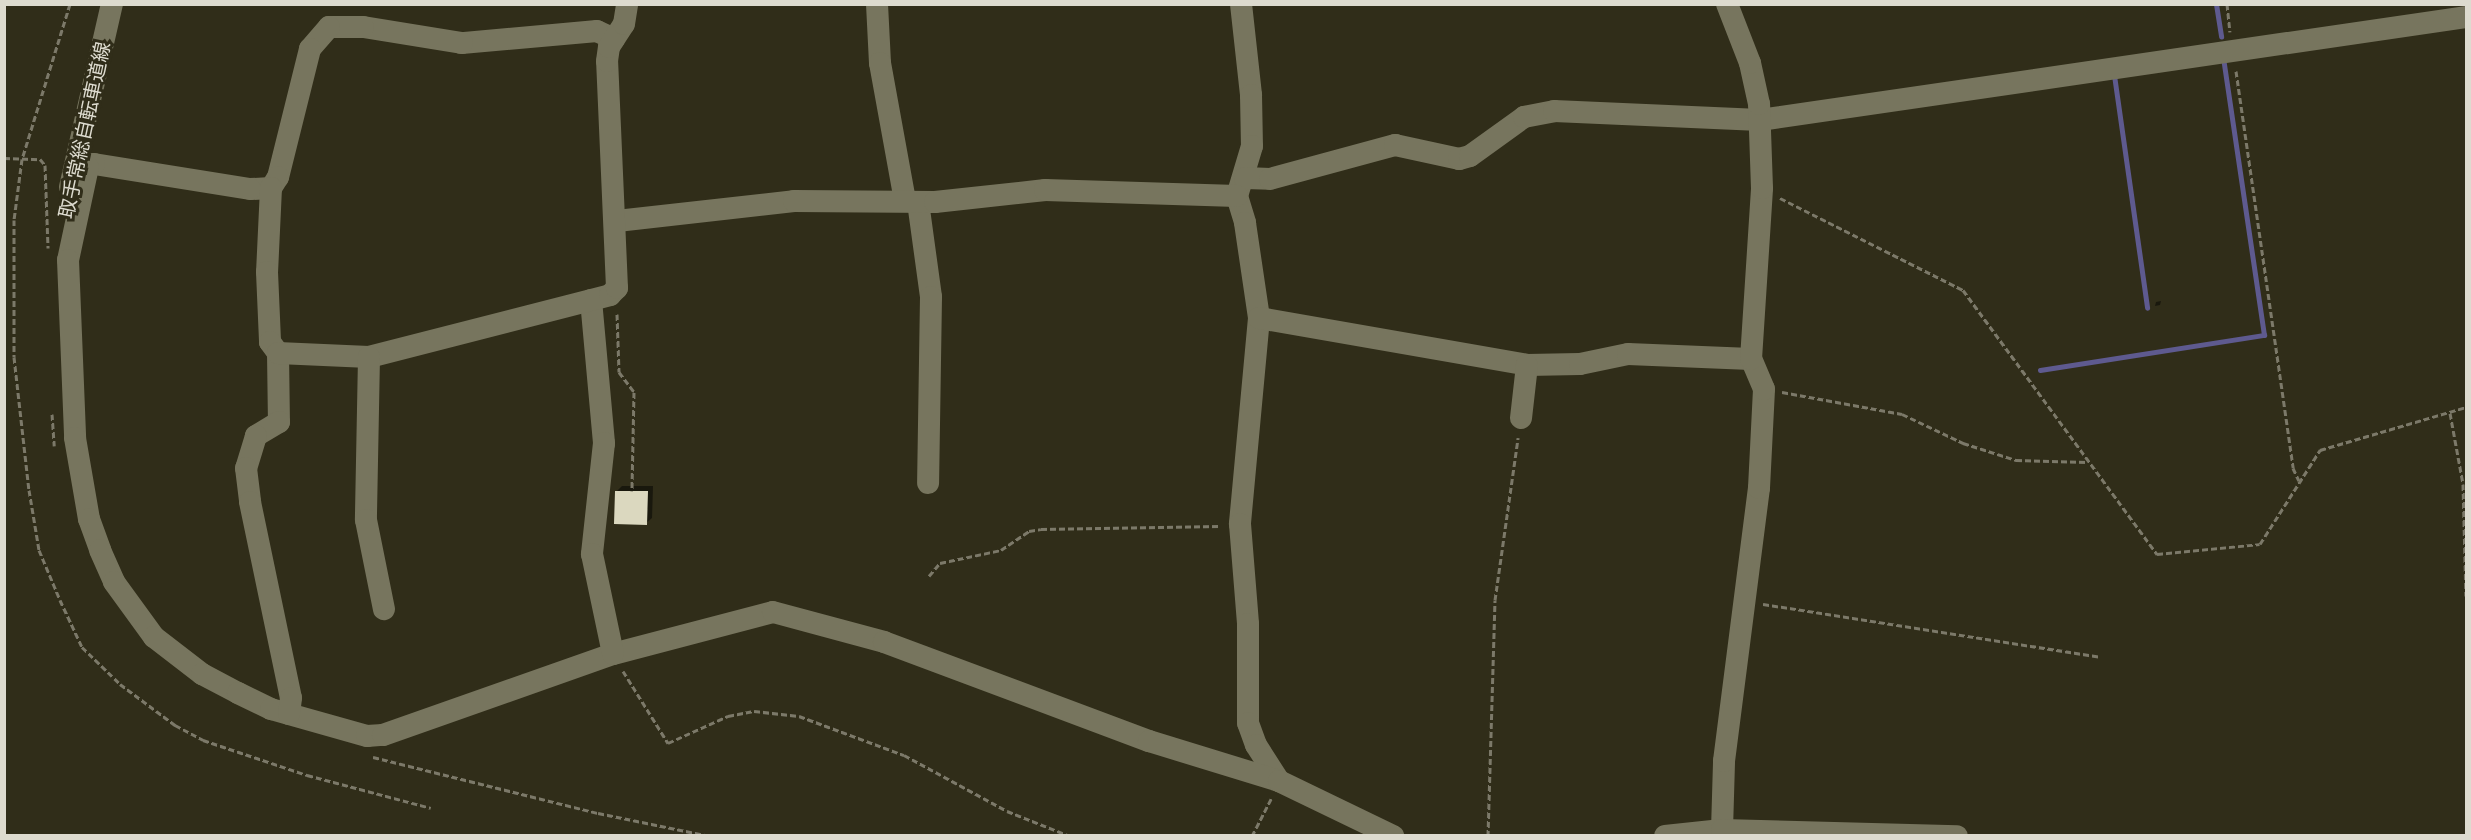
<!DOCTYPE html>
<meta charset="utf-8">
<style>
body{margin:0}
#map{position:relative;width:2471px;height:840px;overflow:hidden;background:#302d19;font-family:Barlow,"Noto Sans JP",sans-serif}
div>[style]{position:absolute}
.shadow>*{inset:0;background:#0007}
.stream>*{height:5px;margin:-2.5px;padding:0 2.5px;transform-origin:2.5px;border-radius:2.5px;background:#5e5a8f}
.building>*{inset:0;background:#dbd8bf}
.path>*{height:3px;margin-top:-1.5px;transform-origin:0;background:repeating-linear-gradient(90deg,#7c7969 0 6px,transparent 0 9px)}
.minor>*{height:22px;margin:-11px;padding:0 11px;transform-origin:11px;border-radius:11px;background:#77755e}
span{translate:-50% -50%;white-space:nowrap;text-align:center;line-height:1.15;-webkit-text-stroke:6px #302d19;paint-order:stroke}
.street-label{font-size:20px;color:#dddbcf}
.frame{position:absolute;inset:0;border:6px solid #dddbcf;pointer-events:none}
</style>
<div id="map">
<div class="shadow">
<i style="clip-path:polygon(2161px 301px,2160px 305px,2155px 306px,2156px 302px)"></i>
<i style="clip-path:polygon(622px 486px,653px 486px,652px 518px,646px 523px,617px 491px)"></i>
</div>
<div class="stream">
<i style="left:2216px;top:4px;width:33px;rotate:81deg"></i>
<i style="left:2114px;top:75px;width:235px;rotate:81.9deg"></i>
<i style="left:2040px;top:370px;width:227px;rotate:-8.9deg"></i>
<i style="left:2264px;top:335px;width:279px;rotate:-98.4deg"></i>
</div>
<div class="building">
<i style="clip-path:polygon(615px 491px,648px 491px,647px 525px,614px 524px)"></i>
</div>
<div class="path">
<i style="left:70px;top:4px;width:162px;rotate:107.2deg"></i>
<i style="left:22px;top:159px;width:62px;rotate:97.5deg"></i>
<i style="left:14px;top:220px;width:137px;rotate:90deg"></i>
<i style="left:14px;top:357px;width:134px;rotate:83.6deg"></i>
<i style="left:29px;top:490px;width:61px;rotate:80.5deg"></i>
<i style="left:39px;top:550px;width:54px;rotate:67.2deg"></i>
<i style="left:60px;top:600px;width:52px;rotate:64.9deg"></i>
<i style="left:82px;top:647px;width:53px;rotate:44.2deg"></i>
<i style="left:120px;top:684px;width:69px;rotate:36.7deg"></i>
<i style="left:175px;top:725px;width:32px;rotate:28deg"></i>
<i style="left:203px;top:740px;width:110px;rotate:18.6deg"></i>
<i style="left:307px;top:775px;width:128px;rotate:14.9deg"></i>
<i style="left:2227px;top:4px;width:28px;rotate:84deg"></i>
<i style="left:2236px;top:71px;width:401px;rotate:81.8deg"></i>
<i style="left:2293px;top:468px;width:14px;rotate:65deg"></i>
<i style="left:4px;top:158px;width:36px;rotate:2deg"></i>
<i style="left:40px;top:159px;width:8px;rotate:50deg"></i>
<i style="left:45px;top:165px;width:83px;rotate:87.9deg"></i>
<i style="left:1780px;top:198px;width:205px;rotate:26.7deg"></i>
<i style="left:1963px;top:290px;width:328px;rotate:53.7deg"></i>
<i style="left:2157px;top:554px;width:103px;rotate:-5.5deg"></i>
<i style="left:2260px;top:544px;width:112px;rotate:-57.4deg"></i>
<i style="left:2320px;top:450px;width:152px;rotate:-16.4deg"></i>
<i style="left:617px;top:314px;width:58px;rotate:88deg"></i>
<i style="left:619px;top:372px;width:25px;rotate:53deg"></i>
<i style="left:634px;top:392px;width:99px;rotate:91.2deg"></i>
<i style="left:1782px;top:392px;width:122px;rotate:10.4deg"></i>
<i style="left:1902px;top:414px;width:68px;rotate:25.4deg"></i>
<i style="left:1963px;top:443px;width:56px;rotate:17.8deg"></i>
<i style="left:2016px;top:460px;width:71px;rotate:1.6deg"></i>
<i style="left:2450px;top:413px;width:72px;rotate:79.6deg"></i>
<i style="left:2463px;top:484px;width:112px;rotate:88.5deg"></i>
<i style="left:52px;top:414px;width:32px;rotate:86deg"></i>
<i style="left:929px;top:576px;width:17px;rotate:-50deg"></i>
<i style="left:940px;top:563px;width:62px;rotate:-12deg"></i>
<i style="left:1001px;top:550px;width:34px;rotate:-34deg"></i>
<i style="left:1029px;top:531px;width:12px;rotate:-9deg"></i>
<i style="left:1041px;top:529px;width:179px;rotate:-1deg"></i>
<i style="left:1763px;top:604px;width:341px;rotate:8.9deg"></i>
<i style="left:623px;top:671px;width:85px;rotate:58deg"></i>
<i style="left:668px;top:743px;width:66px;rotate:-24.2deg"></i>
<i style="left:728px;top:716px;width:26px;rotate:-11deg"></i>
<i style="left:754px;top:711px;width:45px;rotate:6.3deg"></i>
<i style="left:799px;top:716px;width:112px;rotate:20.4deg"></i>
<i style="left:904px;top:755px;width:117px;rotate:28.5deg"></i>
<i style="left:1007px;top:811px;width:68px;rotate:21.6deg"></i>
<i style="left:373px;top:757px;width:232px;rotate:14deg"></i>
<i style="left:598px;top:813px;width:114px;rotate:11.6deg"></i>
<i style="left:1252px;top:836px;width:42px;rotate:-62.8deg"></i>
<i style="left:1488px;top:836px;width:236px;rotate:-88.3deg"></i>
<i style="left:1495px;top:600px;width:164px;rotate:-81.9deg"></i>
</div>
<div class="minor">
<i style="left:877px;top:4px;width:59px;rotate:87.1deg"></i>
<i style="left:880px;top:63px;width:140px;rotate:79.7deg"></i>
<i style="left:1241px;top:4px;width:92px;rotate:83.7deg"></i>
<i style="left:1251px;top:95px;width:51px;rotate:88.9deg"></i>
<i style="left:1252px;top:146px;width:52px;rotate:106.7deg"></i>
<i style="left:1237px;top:196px;width:28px;rotate:73deg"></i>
<i style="left:1245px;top:223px;width:96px;rotate:81.6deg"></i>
<i style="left:1259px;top:318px;width:207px;rotate:95.3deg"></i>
<i style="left:1240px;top:524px;width:100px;rotate:85.4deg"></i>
<i style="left:1248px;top:624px;width:99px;rotate:90deg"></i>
<i style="left:1248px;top:723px;width:23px;rotate:70deg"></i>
<i style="left:1256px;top:745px;width:43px;rotate:57.4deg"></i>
<i style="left:614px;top:39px;width:19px;rotate:-155deg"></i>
<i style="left:597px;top:31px;width:136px;rotate:174.9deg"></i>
<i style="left:462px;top:43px;width:100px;rotate:-170.8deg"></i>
<i style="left:363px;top:27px;width:34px;rotate:180deg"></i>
<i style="left:329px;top:27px;width:29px;rotate:131deg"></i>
<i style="left:310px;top:49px;width:132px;rotate:104deg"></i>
<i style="left:278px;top:177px;width:13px;rotate:122deg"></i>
<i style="left:271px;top:188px;width:21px;rotate:177deg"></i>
<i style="left:250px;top:189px;width:158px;rotate:-170.9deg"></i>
<i style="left:94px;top:164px;width:7px;rotate:153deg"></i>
<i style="left:88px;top:167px;width:95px;rotate:102.1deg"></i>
<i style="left:68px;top:260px;width:178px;rotate:87.7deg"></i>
<i style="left:75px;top:438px;width:82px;rotate:80.2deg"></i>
<i style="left:89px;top:519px;width:33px;rotate:70deg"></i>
<i style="left:100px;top:550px;width:35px;rotate:66deg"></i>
<i style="left:114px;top:582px;width:68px;rotate:54deg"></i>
<i style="left:154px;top:637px;width:61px;rotate:37.6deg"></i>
<i style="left:202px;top:674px;width:41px;rotate:27.8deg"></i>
<i style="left:238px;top:693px;width:37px;rotate:26deg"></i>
<i style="left:271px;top:709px;width:100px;rotate:15.7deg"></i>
<i style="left:367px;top:736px;width:16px;rotate:-4deg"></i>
<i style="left:383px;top:735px;width:244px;rotate:-19.4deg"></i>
<i style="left:613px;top:654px;width:165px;rotate:-14.7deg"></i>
<i style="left:773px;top:612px;width:115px;rotate:15.1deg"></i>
<i style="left:884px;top:642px;width:283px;rotate:20.5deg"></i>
<i style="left:1149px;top:741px;width:136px;rotate:17.1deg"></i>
<i style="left:1279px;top:781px;width:127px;rotate:25.8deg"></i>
<i style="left:1245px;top:178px;width:25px;rotate:2deg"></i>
<i style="left:1270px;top:179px;width:130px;rotate:-15.2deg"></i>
<i style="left:1395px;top:145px;width:66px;rotate:12.3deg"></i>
<i style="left:1459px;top:159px;width:11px;rotate:-15deg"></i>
<i style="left:1470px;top:156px;width:67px;rotate:-35.8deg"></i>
<i style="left:1524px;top:117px;width:31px;rotate:-11deg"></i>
<i style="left:1554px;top:111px;width:206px;rotate:2.5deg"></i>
<i style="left:1760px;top:120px;width:713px;rotate:-8.3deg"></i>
<i style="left:70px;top:187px;width:188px;rotate:-77.1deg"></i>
<i style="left:271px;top:188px;width:84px;rotate:92.7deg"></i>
<i style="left:267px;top:272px;width:70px;rotate:87.5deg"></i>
<i style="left:270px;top:342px;width:14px;rotate:54deg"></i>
<i style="left:278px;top:353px;width:69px;rotate:89.2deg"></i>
<i style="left:279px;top:422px;width:27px;rotate:149deg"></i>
<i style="left:256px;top:436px;width:34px;rotate:107deg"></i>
<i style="left:246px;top:468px;width:34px;rotate:83deg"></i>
<i style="left:250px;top:502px;width:200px;rotate:78.2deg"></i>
<i style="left:291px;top:698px;width:16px;rotate:97deg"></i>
<i style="left:918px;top:202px;width:96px;rotate:82.2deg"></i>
<i style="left:931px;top:297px;width:186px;rotate:90.9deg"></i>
<i style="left:617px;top:221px;width:178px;rotate:-6.4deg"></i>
<i style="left:794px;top:201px;width:141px;rotate:0.4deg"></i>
<i style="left:935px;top:202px;width:111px;rotate:-6.2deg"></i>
<i style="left:1045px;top:190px;width:192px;rotate:1.8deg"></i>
<i style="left:591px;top:300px;width:144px;rotate:84.8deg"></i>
<i style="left:604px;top:443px;width:112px;rotate:96.2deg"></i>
<i style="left:592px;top:554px;width:102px;rotate:78.1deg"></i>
<i style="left:1259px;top:318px;width:272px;rotate:9.9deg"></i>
<i style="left:1527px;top:365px;width:53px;rotate:-1.1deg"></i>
<i style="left:1580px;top:364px;width:49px;rotate:-11.8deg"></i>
<i style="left:1628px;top:354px;width:123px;rotate:2.3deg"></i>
<i style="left:278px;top:353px;width:91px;rotate:2.5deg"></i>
<i style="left:369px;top:357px;width:249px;rotate:-14.4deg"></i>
<i style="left:610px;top:295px;width:10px;rotate:-45deg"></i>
<i style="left:617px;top:288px;width:227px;rotate:-92.5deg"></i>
<i style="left:607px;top:61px;width:14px;rotate:-82deg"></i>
<i style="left:609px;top:47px;width:27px;rotate:-57deg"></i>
<i style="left:624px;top:24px;width:20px;rotate:-81deg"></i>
<i style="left:369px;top:357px;width:163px;rotate:91.1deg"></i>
<i style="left:366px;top:520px;width:91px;rotate:78.6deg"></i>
<i style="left:1521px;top:418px;width:53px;rotate:-83.5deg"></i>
<i style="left:1722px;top:830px;width:69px;rotate:-88.3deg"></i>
<i style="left:1724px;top:761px;width:275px;rotate:-82.7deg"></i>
<i style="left:1759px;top:488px;width:99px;rotate:-87.1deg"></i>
<i style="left:1764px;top:389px;width:33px;rotate:-113deg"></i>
<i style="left:1751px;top:359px;width:171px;rotate:-86.3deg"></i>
<i style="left:1762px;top:188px;width:84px;rotate:-92deg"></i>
<i style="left:1759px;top:104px;width:42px;rotate:-102.4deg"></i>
<i style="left:1750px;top:63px;width:63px;rotate:-111.3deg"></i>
<i style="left:1665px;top:836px;width:57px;rotate:-6deg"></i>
<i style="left:1722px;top:830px;width:235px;rotate:1.5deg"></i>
</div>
<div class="street-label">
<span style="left:84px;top:130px;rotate:-78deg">取手常総自転車道線</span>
</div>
<div class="frame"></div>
</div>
